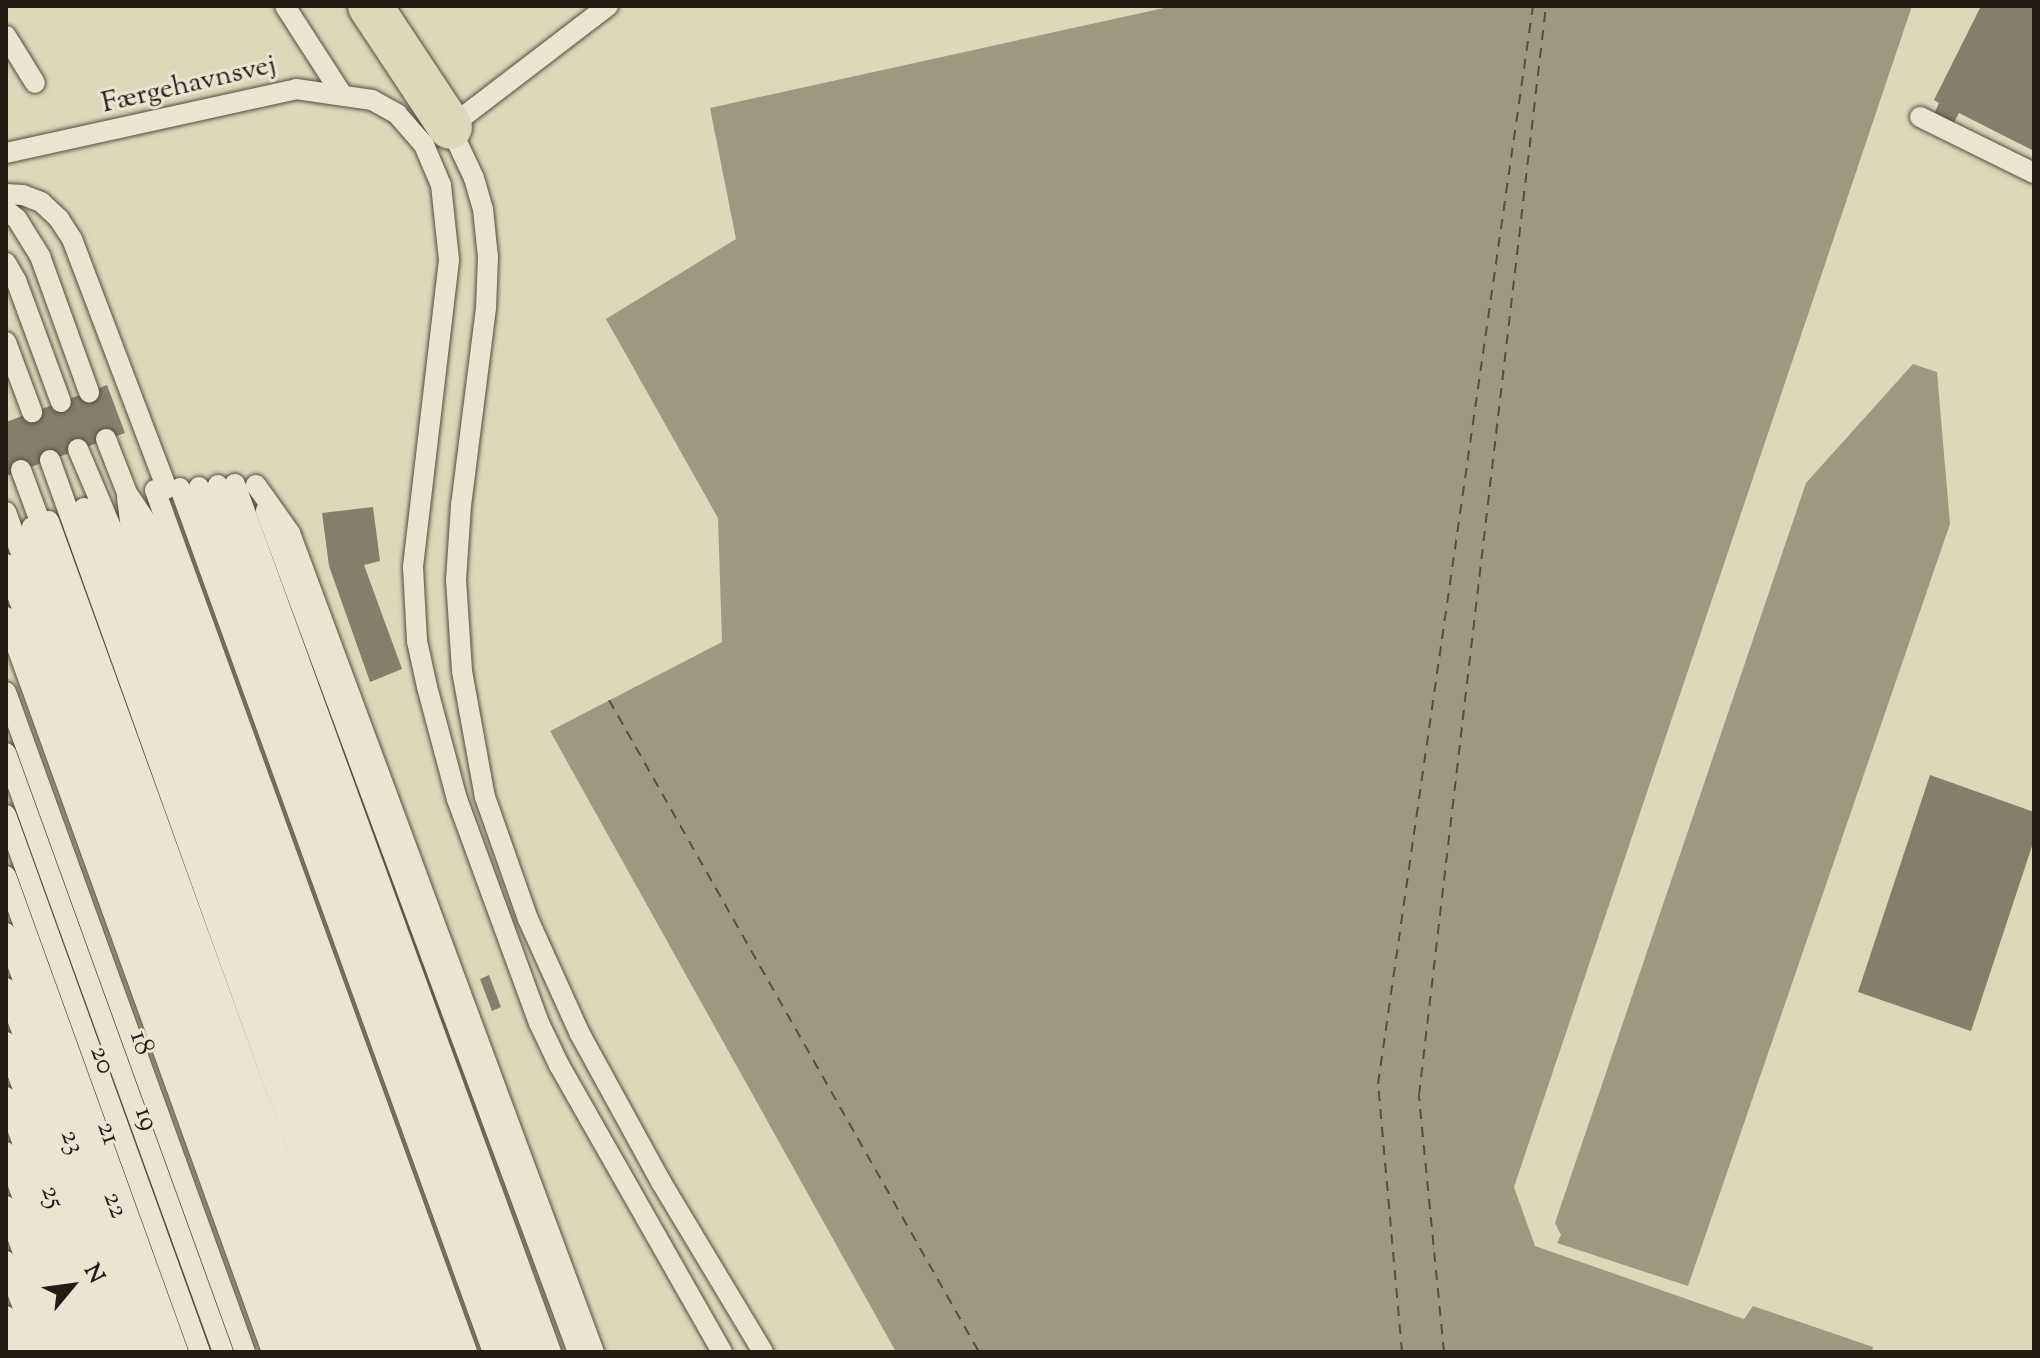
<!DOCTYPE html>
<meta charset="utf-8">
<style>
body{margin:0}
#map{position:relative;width:2040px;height:1358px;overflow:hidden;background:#dfd7ba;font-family:"Sorts Mill Goudy",serif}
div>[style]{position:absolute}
.water>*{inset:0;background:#a09781}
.ferry>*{height:2px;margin-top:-1px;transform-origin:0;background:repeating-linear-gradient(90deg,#564d3f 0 10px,transparent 0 18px)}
.building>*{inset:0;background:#867d6a}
.roads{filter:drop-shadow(0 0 2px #544a3d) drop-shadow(0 0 2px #544a3d)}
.lane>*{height:20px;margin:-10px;padding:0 10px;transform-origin:10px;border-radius:10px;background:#eae5d2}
.primary>*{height:44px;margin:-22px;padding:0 22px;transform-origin:22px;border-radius:22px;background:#dfd7ba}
span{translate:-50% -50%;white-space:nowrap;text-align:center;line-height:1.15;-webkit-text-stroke:6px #eae5d2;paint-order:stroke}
.street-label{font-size:28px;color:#251b13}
.frame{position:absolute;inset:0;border:8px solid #251b13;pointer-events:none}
.north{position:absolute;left:32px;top:1246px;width:80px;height:80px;-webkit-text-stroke:6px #eae5d2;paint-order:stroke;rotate:61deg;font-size:22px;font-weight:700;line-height:32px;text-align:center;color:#251b13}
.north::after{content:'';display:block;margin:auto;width:28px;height:36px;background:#251b13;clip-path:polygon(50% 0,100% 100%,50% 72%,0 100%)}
</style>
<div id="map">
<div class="water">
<i style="clip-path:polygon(1173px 6px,1912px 6px,1514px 1187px,1535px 1246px,1744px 1319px,1753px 1306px,1873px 1347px,1872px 1352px,896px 1352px,550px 731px,722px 642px,718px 518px,606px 319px,736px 239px,710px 108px)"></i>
<i style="clip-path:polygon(1913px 364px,1937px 372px,1950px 524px,1688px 1286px,1557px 1243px,1561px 1235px,1555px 1223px,1806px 483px)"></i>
</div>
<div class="ferry">
<i style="left:609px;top:700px;width:750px;rotate:60.43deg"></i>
<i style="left:1402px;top:1352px;width:269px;rotate:-95.1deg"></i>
<i style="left:1378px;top:1084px;width:1089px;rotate:-81.82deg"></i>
<i style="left:1444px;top:1352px;width:258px;rotate:-95.6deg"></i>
<i style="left:1419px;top:1095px;width:1096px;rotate:-83.35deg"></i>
</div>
<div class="building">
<i style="clip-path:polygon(1981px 6px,2034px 6px,2034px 151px,1959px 113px,1952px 126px,1933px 116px,1939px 103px,1934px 100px)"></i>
<i style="clip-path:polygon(107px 385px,125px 433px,6px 476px,6px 422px)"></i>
<i style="clip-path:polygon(373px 507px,380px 561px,364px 565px,402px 669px,370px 682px,329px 566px,322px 513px)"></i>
<i style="clip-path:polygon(1930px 775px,2034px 812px,2034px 840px,1971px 1031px,1858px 992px)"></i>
<i style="clip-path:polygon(489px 975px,501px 1007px,492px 1011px,480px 979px)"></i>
</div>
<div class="roads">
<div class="lane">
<i style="left:285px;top:6px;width:103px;rotate:57.2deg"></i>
<i style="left:6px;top:36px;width:55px;rotate:58.3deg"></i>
<i style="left:1920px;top:117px;width:127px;rotate:26.2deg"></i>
<i style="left:450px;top:127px;width:56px;rotate:64.8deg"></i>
<i style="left:474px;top:178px;width:32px;rotate:74deg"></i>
<i style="left:483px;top:209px;width:48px;rotate:84.1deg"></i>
<i style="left:488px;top:257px;width:51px;rotate:92.2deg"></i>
<i style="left:486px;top:308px;width:199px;rotate:97.2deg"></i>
<i style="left:461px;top:505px;width:75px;rotate:93.8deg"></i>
<i style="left:456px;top:580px;width:91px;rotate:86.2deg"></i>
<i style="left:462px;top:671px;width:128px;rotate:79.7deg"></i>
<i style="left:485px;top:797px;width:129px;rotate:70.6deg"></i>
<i style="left:528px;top:919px;width:126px;rotate:65.7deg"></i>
<i style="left:580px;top:1034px;width:169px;rotate:61.3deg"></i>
<i style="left:661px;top:1182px;width:198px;rotate:59deg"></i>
<i style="left:447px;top:129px;width:203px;rotate:-37.4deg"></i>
<i style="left:6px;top:153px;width:297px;rotate:-12.4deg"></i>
<i style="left:296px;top:89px;width:77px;rotate:8.2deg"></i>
<i style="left:372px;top:100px;width:29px;rotate:29deg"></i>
<i style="left:397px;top:114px;width:41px;rotate:48.9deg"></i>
<i style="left:424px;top:145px;width:43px;rotate:67deg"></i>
<i style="left:441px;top:185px;width:75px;rotate:83.9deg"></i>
<i style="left:449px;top:260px;width:309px;rotate:96.7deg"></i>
<i style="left:413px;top:567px;width:74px;rotate:86.9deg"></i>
<i style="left:417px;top:641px;width:47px;rotate:77.7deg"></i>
<i style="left:427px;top:687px;width:116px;rotate:75deg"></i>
<i style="left:457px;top:799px;width:239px;rotate:69.9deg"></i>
<i style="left:539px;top:1023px;width:47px;rotate:64.5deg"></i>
<i style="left:559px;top:1065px;width:330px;rotate:60.4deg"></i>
<i style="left:6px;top:194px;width:17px;rotate:3deg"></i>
<i style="left:23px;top:195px;width:19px;rotate:21deg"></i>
<i style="left:41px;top:202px;width:25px;rotate:43deg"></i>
<i style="left:59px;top:219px;width:24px;rotate:57deg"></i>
<i style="left:72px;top:239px;width:267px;rotate:69.2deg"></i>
<i style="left:6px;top:210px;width:14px;rotate:39deg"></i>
<i style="left:17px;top:219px;width:44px;rotate:58.1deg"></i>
<i style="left:40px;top:256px;width:145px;rotate:70.2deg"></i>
<i style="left:6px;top:263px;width:20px;rotate:60deg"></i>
<i style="left:16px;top:280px;width:130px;rotate:69.8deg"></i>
<i style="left:6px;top:342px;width:75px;rotate:69.6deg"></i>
<i style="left:106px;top:439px;width:58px;rotate:68.7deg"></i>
<i style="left:127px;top:493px;width:40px;rotate:56deg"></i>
<i style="left:149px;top:526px;width:878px;rotate:70.16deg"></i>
<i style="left:78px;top:449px;width:90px;rotate:67.1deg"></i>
<i style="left:113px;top:532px;width:871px;rotate:70.21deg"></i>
<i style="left:50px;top:460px;width:948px;rotate:70.26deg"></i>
<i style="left:21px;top:470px;width:58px;rotate:69.7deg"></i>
<i style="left:235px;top:484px;width:924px;rotate:70deg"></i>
<i style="left:218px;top:485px;width:922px;rotate:70.09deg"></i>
<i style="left:256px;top:485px;width:59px;rotate:54.7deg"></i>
<i style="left:290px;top:533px;width:874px;rotate:69.64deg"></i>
<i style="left:199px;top:487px;width:920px;rotate:70.11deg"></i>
<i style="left:180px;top:488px;width:919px;rotate:70.09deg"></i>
<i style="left:155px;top:490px;width:917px;rotate:70.1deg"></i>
<i style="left:127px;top:497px;width:34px;rotate:83deg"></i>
<i style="left:131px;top:531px;width:873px;rotate:70.11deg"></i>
<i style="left:84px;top:508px;width:897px;rotate:70.13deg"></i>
<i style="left:266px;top:511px;width:897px;rotate:69.65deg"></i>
<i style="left:6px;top:512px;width:894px;rotate:70.04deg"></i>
<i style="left:49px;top:521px;width:884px;rotate:70.09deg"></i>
<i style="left:32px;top:527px;width:877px;rotate:70.14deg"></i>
<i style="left:6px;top:564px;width:838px;rotate:70.12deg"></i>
<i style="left:6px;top:617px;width:782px;rotate:70.1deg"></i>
<i style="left:6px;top:692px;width:702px;rotate:70.09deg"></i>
<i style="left:6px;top:753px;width:637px;rotate:70.09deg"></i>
<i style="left:6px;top:815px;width:571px;rotate:70.14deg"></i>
<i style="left:6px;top:876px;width:506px;rotate:70.13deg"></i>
<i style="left:6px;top:933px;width:446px;rotate:70.1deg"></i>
<i style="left:6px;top:988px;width:387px;rotate:70.1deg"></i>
<i style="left:6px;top:1042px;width:330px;rotate:70.1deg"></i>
<i style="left:6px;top:1097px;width:271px;rotate:70.2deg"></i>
<i style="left:6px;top:1152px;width:213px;rotate:69.9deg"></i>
<i style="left:6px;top:1206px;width:155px;rotate:70deg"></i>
<i style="left:6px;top:1261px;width:97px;rotate:70.1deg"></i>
<i style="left:6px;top:1316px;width:38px;rotate:70deg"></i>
</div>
<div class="primary">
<i style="left:370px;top:6px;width:145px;rotate:56.5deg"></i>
</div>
</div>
<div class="street-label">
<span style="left:189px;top:85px;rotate:-13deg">Færgehavnsvej</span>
<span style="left:141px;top:1043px;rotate:70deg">18</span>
<span style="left:102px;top:1060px;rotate:70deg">20</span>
<span style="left:146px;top:1119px;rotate:70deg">19</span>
<span style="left:108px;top:1133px;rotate:70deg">21</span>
<span style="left:72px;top:1142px;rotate:70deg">23</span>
<span style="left:52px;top:1197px;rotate:70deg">25</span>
<span style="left:115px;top:1205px;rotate:70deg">22</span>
</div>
<div class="frame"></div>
<div class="north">N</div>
</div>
